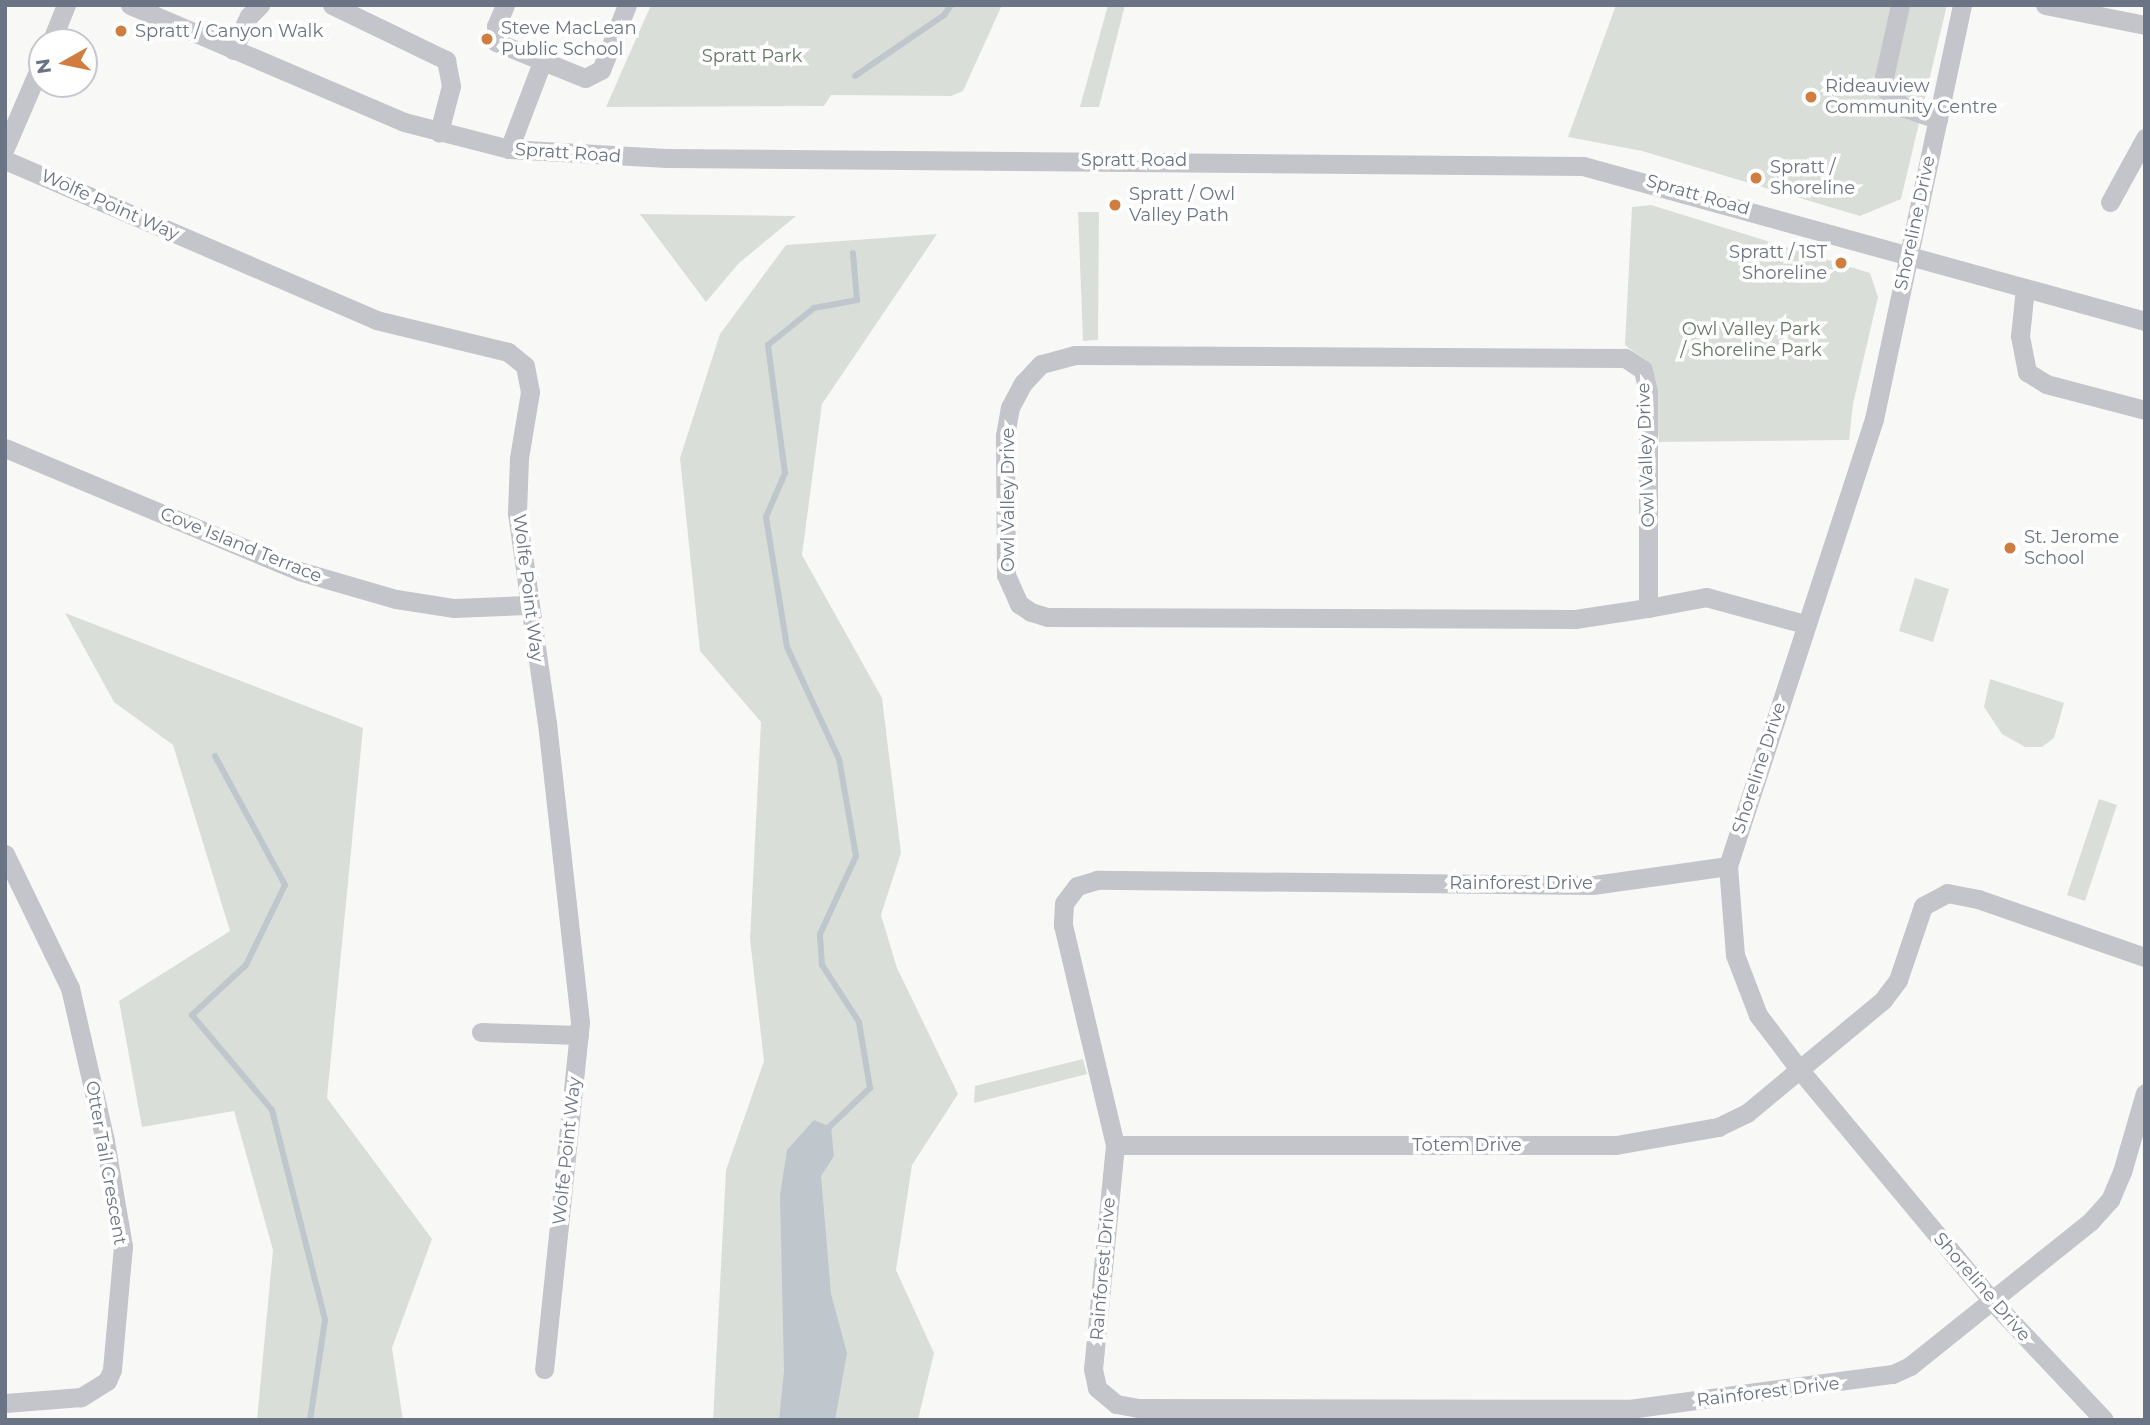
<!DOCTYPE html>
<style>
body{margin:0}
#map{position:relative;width:2150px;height:1425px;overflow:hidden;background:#f8f9f7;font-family:Montserrat,sans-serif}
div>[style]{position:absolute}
.green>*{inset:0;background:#d9dfd8}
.water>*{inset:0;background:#bfc6cc}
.stream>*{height:6px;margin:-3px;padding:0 3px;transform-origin:3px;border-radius:3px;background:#bfc6cc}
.minor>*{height:19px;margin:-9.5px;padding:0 9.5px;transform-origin:9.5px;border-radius:9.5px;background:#c3c5ca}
.dots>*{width:19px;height:19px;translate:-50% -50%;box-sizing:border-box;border:4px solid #fff;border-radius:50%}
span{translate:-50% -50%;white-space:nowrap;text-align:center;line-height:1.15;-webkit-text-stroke:7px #fff;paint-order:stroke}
.poi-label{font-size:18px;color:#6b7484}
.left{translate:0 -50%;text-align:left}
.right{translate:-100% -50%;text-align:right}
.park-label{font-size:18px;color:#657765}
.street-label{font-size:18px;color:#6b7484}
.frame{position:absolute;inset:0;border:7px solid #6b7484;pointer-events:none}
.north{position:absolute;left:28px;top:28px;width:70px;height:70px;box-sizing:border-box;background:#fff;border:2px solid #c4c7ce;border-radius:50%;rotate:261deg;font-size:19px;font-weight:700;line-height:28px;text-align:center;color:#6b7484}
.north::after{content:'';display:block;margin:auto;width:24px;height:32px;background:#d17d3f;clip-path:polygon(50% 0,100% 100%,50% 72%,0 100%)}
</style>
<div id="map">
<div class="green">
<i style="clip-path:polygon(651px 5px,1002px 5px,963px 91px,951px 96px,831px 95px,824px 106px,606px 107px)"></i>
<i style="clip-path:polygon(1108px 5px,1125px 5px,1099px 107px,1080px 107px)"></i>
<i style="clip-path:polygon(1616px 5px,1947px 5px,1901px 199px,1860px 216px,1642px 151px,1568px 137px)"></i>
<i style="clip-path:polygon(1651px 205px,1870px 273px,1878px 297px,1853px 404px,1849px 440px,1659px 442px,1652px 366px,1625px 345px,1632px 207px)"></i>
<i style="clip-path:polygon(1078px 212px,1099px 212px,1098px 340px,1083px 341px)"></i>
<i style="clip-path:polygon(640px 214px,796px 216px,739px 263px,706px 302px)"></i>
<i style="clip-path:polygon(937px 234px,822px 404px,802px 555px,882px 698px,901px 853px,881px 915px,897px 968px,958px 1094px,912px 1165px,896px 1270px,934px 1353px,918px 1420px,713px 1420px,726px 1170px,764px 1061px,750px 939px,761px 722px,700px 651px,680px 458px,720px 334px,786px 245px)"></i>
<i style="clip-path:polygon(1915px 578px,1949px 589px,1933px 642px,1899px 631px)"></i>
<i style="clip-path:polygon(65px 613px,363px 728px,327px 1098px,432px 1239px,392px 1348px,403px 1420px,257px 1420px,273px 1250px,234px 1111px,142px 1127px,119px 1001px,230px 931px,173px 745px,114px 702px)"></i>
<i style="clip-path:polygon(1990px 679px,2064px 703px,2054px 738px,2042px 747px,2025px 747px,2002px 734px,1984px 707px)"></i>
<i style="clip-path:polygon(2099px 799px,2117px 805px,2085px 901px,2067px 895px)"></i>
<i style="clip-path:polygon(1083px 1059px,1087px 1074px,974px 1103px,975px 1086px)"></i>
</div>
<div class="water">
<i style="clip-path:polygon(814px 1120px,831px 1127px,834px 1156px,821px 1176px,831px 1294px,847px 1353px,835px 1420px,779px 1420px,784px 1371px,780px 1195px,787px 1150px)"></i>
</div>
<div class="stream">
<i style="left:855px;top:76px;width:108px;rotate:-34.4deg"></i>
<i style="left:944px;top:15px;width:12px;rotate:-55deg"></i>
<i style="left:215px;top:756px;width:147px;rotate:61.5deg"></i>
<i style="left:285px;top:885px;width:89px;rotate:116deg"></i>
<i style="left:246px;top:965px;width:74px;rotate:137.2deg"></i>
<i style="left:192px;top:1015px;width:124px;rotate:49.9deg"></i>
<i style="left:272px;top:1110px;width:217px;rotate:75.8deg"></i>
<i style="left:325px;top:1320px;width:101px;rotate:98.5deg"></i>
<i style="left:824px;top:1132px;width:64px;rotate:-43.7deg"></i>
<i style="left:870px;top:1088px;width:67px;rotate:-99.5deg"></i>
<i style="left:859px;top:1022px;width:68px;rotate:-123deg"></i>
<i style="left:822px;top:965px;width:31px;rotate:-94deg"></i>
<i style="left:820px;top:934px;width:86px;rotate:-65.2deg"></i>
<i style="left:856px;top:856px;width:98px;rotate:-99.9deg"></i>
<i style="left:839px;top:759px;width:123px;rotate:-114.9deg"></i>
<i style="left:787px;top:647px;width:132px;rotate:-99.2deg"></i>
<i style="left:766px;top:517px;width:48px;rotate:-66.6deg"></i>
<i style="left:785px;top:473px;width:129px;rotate:-97.6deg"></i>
<i style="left:768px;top:345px;width:59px;rotate:-38.8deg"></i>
<i style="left:814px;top:308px;width:44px;rotate:-10.5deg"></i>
<i style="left:857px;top:300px;width:47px;rotate:-94.9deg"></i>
</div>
<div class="minor">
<i style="left:130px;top:5px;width:298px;rotate:23.1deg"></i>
<i style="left:404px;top:122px;width:108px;rotate:14.4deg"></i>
<i style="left:509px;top:149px;width:157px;rotate:3.3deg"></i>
<i style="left:666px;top:158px;width:917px;rotate:0.5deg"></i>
<i style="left:1583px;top:166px;width:583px;rotate:15.42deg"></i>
<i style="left:332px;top:5px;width:127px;rotate:25.8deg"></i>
<i style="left:446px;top:60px;width:26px;rotate:79deg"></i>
<i style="left:451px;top:86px;width:48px;rotate:104.6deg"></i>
<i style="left:505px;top:5px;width:23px;rotate:113deg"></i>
<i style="left:496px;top:26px;width:16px;rotate:90deg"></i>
<i style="left:496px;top:42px;width:96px;rotate:22deg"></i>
<i style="left:585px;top:78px;width:18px;rotate:-27deg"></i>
<i style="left:601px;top:70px;width:70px;rotate:-68.2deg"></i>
<i style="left:1900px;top:5px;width:74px;rotate:102.5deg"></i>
<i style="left:1884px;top:77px;width:13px;rotate:81deg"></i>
<i style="left:1886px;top:90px;width:25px;rotate:45deg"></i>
<i style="left:1904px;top:108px;width:36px;rotate:18deg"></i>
<i style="left:1962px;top:5px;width:423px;rotate:102deg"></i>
<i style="left:1874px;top:419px;width:470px;rotate:108.1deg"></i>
<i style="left:1728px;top:866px;width:89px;rotate:85.5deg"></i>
<i style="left:1735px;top:955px;width:64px;rotate:69deg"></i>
<i style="left:1758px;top:1015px;width:68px;rotate:52.8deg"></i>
<i style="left:1799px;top:1069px;width:302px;rotate:50.2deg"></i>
<i style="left:1992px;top:1301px;width:163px;rotate:46.7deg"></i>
<i style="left:2045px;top:5px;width:102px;rotate:11.3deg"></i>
<i style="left:51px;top:42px;width:40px;rotate:-68deg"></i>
<i style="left:233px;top:50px;width:38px;rotate:-65deg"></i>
<i style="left:249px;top:16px;width:16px;rotate:-45deg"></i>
<i style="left:5px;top:148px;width:94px;rotate:-66.7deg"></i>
<i style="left:509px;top:149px;width:93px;rotate:-69.2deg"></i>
<i style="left:5px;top:160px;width:404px;rotate:23.3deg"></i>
<i style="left:376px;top:320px;width:136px;rotate:13.6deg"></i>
<i style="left:508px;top:352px;width:22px;rotate:39deg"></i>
<i style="left:525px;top:366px;width:26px;rotate:79deg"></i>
<i style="left:530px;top:392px;width:67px;rotate:99.5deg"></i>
<i style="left:519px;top:458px;width:55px;rotate:92.1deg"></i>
<i style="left:517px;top:513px;width:212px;rotate:81.9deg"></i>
<i style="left:547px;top:723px;width:301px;rotate:83.7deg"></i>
<i style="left:580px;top:1022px;width:349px;rotate:95.9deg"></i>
<i style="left:2110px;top:202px;width:73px;rotate:-61.3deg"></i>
<i style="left:2025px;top:288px;width:48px;rotate:95.9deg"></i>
<i style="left:2020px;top:336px;width:37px;rotate:79deg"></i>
<i style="left:2027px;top:372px;width:22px;rotate:32deg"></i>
<i style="left:2046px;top:384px;width:102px;rotate:14.7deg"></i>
<i style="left:5px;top:448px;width:319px;rotate:22.7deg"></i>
<i style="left:299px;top:571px;width:101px;rotate:16.1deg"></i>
<i style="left:396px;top:599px;width:59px;rotate:8.8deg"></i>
<i style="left:454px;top:608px;width:73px;rotate:-2.4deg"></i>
<i style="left:1648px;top:608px;width:216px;rotate:-90deg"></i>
<i style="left:1648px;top:392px;width:23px;rotate:-103deg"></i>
<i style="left:1643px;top:370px;width:22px;rotate:-146deg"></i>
<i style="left:1625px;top:358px;width:550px;rotate:-179.69deg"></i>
<i style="left:1075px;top:355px;width:35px;rotate:165deg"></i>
<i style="left:1041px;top:364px;width:26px;rotate:133deg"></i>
<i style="left:1023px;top:383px;width:27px;rotate:118deg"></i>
<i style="left:1010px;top:407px;width:29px;rotate:100deg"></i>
<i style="left:1005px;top:436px;width:139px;rotate:89.6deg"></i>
<i style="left:1006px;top:575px;width:32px;rotate:66deg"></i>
<i style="left:1019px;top:604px;width:14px;rotate:34deg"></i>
<i style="left:1031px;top:612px;width:17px;rotate:17deg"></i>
<i style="left:1047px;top:617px;width:528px;rotate:0.22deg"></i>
<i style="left:1575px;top:619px;width:74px;rotate:-8.6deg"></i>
<i style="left:1648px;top:608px;width:59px;rotate:-10.7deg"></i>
<i style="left:1706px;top:597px;width:103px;rotate:15.3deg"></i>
<i style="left:5px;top:854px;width:149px;rotate:64.1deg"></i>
<i style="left:70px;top:988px;width:157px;rotate:77.1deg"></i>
<i style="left:105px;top:1141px;width:107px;rotate:80.3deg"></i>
<i style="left:123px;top:1246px;width:124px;rotate:95.1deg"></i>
<i style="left:112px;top:1370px;width:12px;rotate:114deg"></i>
<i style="left:107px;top:1381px;width:31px;rotate:148deg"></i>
<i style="left:81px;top:1397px;width:76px;rotate:175.5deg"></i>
<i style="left:1728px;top:866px;width:137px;rotate:172deg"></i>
<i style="left:1592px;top:885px;width:495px;rotate:-179.4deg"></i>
<i style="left:1097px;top:880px;width:21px;rotate:163deg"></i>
<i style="left:1077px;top:886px;width:21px;rotate:127deg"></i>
<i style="left:1064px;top:903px;width:22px;rotate:93deg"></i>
<i style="left:1063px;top:925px;width:226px;rotate:76.7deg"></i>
<i style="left:1115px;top:1145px;width:225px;rotate:95.6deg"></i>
<i style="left:1093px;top:1369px;width:19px;rotate:78deg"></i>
<i style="left:1097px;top:1388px;width:25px;rotate:40deg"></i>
<i style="left:1116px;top:1404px;width:22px;rotate:10deg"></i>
<i style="left:1138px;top:1408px;width:491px;rotate:0.1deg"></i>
<i style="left:1629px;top:1409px;width:266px;rotate:-7.6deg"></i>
<i style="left:1893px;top:1374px;width:19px;rotate:-25deg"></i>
<i style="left:1910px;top:1366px;width:231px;rotate:-38.7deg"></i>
<i style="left:2090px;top:1222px;width:30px;rotate:-48deg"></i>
<i style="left:2110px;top:1200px;width:30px;rotate:-67deg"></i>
<i style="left:2122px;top:1172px;width:82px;rotate:-73.8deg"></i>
<i style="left:481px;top:1032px;width:98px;rotate:1.8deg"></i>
<i style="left:1115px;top:1145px;width:501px"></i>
<i style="left:1616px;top:1145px;width:104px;rotate:-10deg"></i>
<i style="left:1718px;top:1127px;width:32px;rotate:-26deg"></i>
<i style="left:1747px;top:1113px;width:177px;rotate:-39.7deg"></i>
<i style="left:1883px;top:1000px;width:25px;rotate:-53deg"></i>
<i style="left:1898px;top:980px;width:78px;rotate:-71.3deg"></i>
<i style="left:1923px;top:906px;width:27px;rotate:-28deg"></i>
<i style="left:1947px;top:893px;width:32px;rotate:11deg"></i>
<i style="left:1978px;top:899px;width:177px;rotate:19.2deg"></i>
</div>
<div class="dots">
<i style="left:121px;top:31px;background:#d17d3f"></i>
<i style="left:487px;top:39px;background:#d17d3f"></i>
<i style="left:1811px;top:97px;background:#d17d3f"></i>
<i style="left:1756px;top:178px;background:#d17d3f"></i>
<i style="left:1115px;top:205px;background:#d17d3f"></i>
<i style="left:1841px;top:263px;background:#d17d3f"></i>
<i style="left:2010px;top:548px;background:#d17d3f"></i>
</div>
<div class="poi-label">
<span class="left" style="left:501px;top:39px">Steve MacLean<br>Public School</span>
<span class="left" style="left:135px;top:31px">Spratt / Canyon Walk</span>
<span class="left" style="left:1825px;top:97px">Rideauview<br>Community Centre</span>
<span class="left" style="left:1770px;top:178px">Spratt /<br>Shoreline</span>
<span class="left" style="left:1129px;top:205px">Spratt / Owl<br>Valley Path</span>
<span class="right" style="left:1827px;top:263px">Spratt / 1ST<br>Shoreline</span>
<span class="left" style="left:2024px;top:548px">St. Jerome<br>School</span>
</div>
<div class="park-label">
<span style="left:752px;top:56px">Spratt Park</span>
<span style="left:1751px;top:340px">Owl Valley Park<br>/ Shoreline Park</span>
</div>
<div class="street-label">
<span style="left:568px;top:153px;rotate:4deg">Spratt Road</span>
<span style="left:1134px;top:160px">Spratt Road</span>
<span style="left:1698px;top:195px;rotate:16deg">Spratt Road</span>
<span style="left:110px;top:205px;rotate:24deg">Wolfe Point Way</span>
<span style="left:1915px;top:223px;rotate:-78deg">Shoreline Drive</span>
<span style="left:1646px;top:455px;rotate:-92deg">Owl Valley Drive</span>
<span style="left:1008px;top:500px;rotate:-90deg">Owl Valley Drive</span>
<span style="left:241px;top:545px;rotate:22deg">Cove Island Terrace</span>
<span style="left:528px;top:588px;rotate:83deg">Wolfe Point Way</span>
<span style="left:1759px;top:768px;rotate:-72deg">Shoreline Drive</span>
<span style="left:1521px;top:883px">Rainforest Drive</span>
<span style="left:1467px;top:1145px">Totem Drive</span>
<span style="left:567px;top:1151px;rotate:-84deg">Wolfe Point Way</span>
<span style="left:106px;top:1163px;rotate:80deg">Otter Tail Crescent</span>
<span style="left:1103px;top:1269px;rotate:-85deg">Rainforest Drive</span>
<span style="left:1982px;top:1287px;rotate:49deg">Shoreline Drive</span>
<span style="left:1768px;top:1392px;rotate:-7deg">Rainforest Drive</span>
</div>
<div class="frame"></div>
<div class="north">N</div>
</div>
